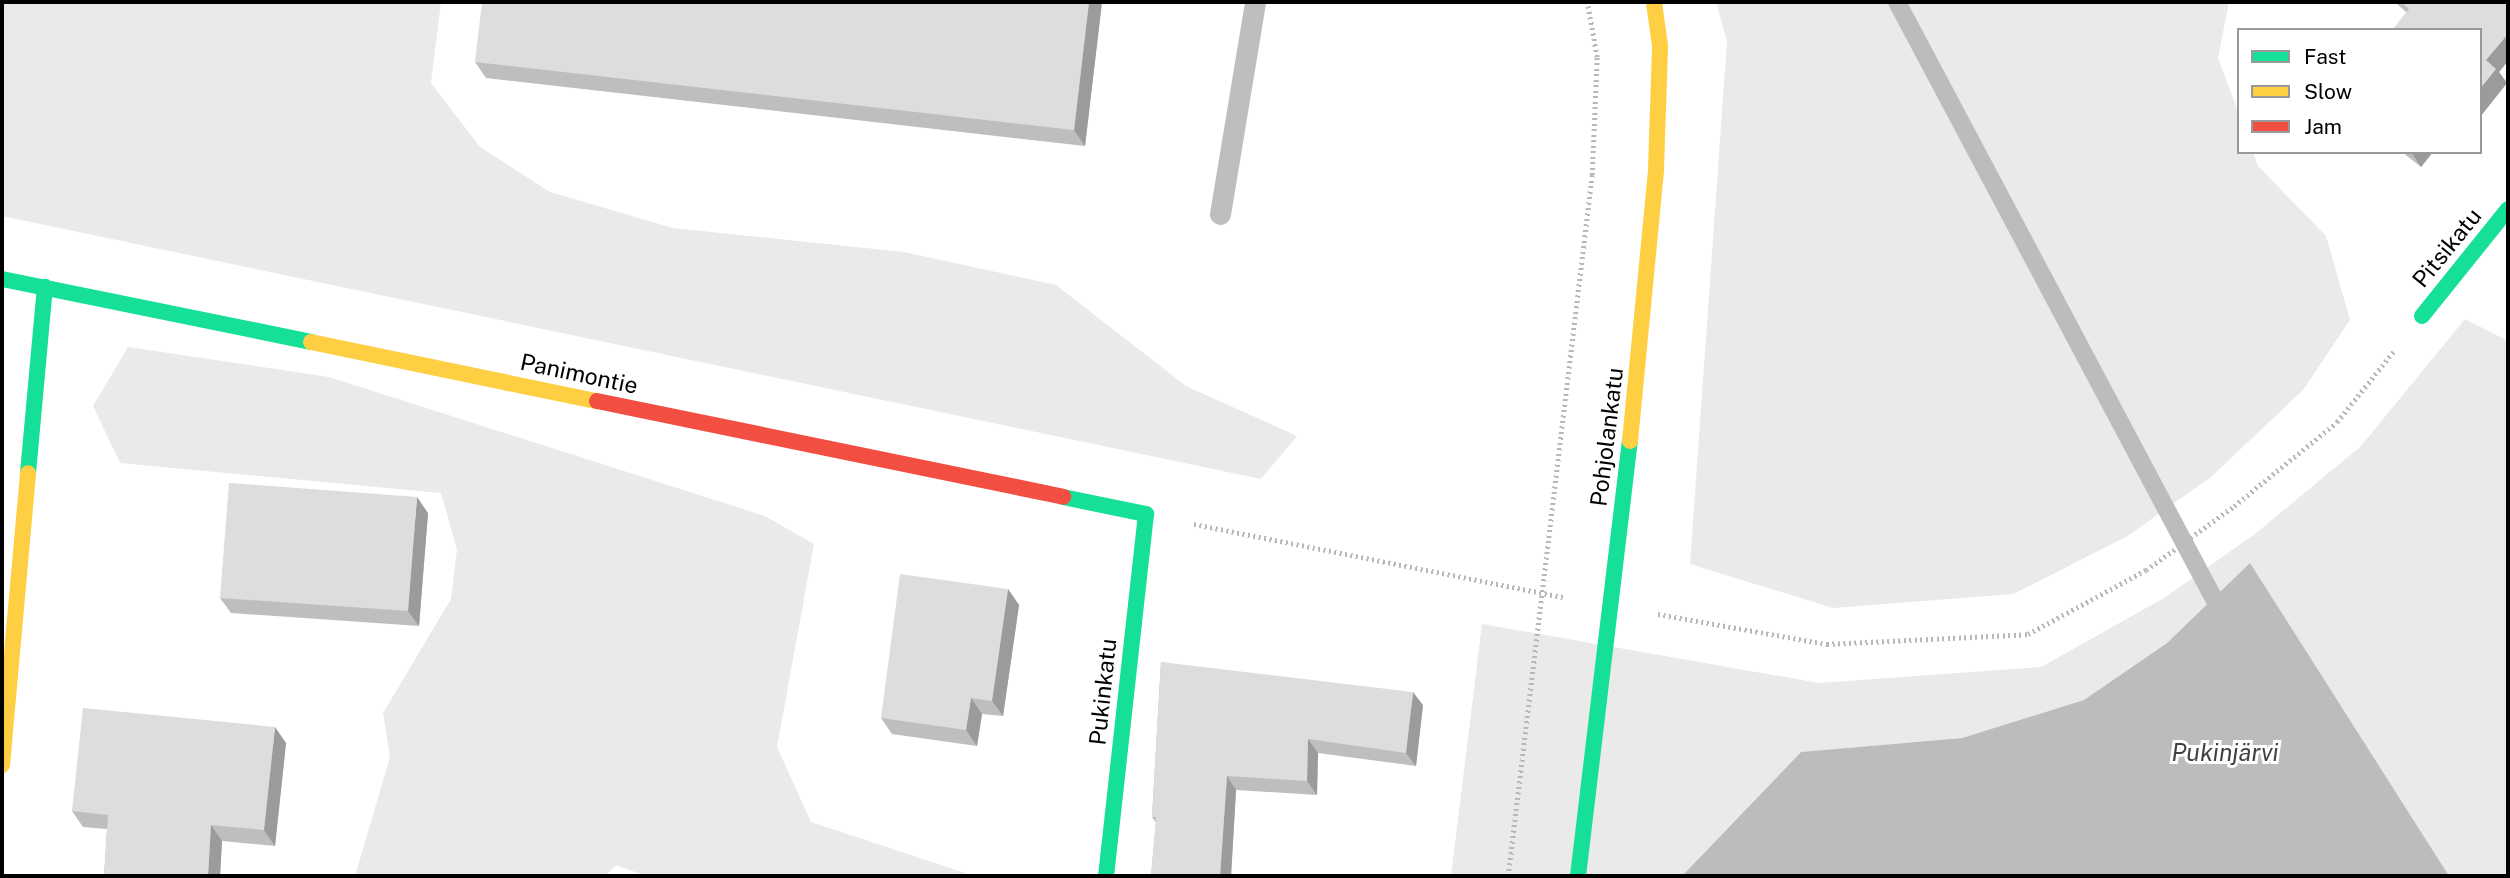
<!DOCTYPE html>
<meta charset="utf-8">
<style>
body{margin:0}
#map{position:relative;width:2510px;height:878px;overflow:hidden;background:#fff;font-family:"Public Sans",sans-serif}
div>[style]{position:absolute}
.green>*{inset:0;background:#eaeaea}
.water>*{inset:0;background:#bcbcbc}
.stream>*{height:18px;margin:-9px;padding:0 9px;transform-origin:9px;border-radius:9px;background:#bcbcbc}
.path>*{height:4.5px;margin-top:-2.25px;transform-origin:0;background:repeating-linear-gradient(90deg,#b8b8b8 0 2px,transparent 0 5.5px)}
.lane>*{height:21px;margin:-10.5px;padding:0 10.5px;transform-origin:10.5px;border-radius:10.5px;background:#bebebe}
.fast>*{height:16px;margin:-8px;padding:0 8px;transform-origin:8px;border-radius:8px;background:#16e098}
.slow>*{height:16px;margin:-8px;padding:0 8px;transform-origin:8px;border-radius:8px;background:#ffcf43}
.jam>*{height:16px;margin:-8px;padding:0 8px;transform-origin:8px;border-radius:8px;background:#f24e42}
.wall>*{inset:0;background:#bebebe}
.shaded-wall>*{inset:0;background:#9b9b9b}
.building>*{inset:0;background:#ddd}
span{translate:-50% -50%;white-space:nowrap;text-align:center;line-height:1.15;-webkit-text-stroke:6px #fff;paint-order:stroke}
.street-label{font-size:23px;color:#000}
.water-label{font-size:24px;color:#414141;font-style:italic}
.frame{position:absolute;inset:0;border:4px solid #000;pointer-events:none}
.legend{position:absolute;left:2237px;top:28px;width:245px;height:126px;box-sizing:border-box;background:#fff;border:2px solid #999;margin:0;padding:9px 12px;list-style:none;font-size:21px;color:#000}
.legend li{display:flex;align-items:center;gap:14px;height:35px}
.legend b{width:35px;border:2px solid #999}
</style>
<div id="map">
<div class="green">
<i style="clip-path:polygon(2px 2px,441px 2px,431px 83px,480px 147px,550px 192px,673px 228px,904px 252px,1056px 285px,1186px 386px,1297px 436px,1261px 479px,2px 216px)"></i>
<i style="clip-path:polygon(1716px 2px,2229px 2px,2218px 58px,2239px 114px,2239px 152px,2253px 152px,2258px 166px,2326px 236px,2350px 320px,2303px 390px,2211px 477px,2126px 537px,2013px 594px,1833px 608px,1690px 564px,1727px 41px)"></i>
<i style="clip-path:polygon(2465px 319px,2508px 341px,2508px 876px,2449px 876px,2250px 564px,2167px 643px,2084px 700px,1962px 738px,1801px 752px,1682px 876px,1451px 876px,1482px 624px,1819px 683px,2041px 667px,2164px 598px,2255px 534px,2361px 446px)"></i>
<i style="clip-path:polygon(128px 347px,329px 377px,765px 516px,814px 544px,777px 747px,811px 822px,974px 876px,646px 876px,616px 865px,605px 876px,355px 876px,390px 757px,383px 713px,451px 599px,457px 549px,441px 493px,120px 463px,93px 406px)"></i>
</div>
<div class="water">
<i style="clip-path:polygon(2250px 563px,2449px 876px,1682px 876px,1801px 752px,1962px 738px,2084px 700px,2167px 643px)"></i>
</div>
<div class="stream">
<i style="left:1897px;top:2px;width:676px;rotate:62.03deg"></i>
</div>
<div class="path">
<i style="left:1194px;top:524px;width:376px;rotate:11.2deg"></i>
<i style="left:1658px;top:614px;width:172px;rotate:10.1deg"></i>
<i style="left:1827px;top:644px;width:201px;rotate:-2.8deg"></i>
<i style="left:2028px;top:634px;width:134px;rotate:-28.5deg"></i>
<i style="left:2146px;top:570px;width:109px;rotate:-36deg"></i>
<i style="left:2234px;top:506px;width:133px;rotate:-39.2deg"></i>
<i style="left:2337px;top:422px;width:90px;rotate:-51.3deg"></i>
<i style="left:1508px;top:876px;width:706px;rotate:-83.17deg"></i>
<i style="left:1592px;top:175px;width:118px;rotate:-87.6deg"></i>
<i style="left:1597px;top:57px;width:56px;rotate:-100.3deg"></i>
</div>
<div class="lane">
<i style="left:1220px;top:214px;width:215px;rotate:-80.6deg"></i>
</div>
<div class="fast">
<i style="left:2px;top:279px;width:315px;rotate:11.5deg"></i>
<i style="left:2422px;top:316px;width:137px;rotate:-51.2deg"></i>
<i style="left:28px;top:473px;width:187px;rotate:-84.8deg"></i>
<i style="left:1063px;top:497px;width:85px;rotate:11.6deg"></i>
<i style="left:1146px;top:514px;width:364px;rotate:96.3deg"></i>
<i style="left:1578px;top:876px;width:438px;rotate:-83.2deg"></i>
</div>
<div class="slow">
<i style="left:311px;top:342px;width:292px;rotate:11.7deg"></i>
<i style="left:1630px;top:441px;width:273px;rotate:-84.5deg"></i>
<i style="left:1656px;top:169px;width:123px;rotate:-88.1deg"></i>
<i style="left:1660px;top:46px;width:44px;rotate:-97.8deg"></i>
<i style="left:2px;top:765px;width:293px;rotate:-84.9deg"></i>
</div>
<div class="jam">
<i style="left:597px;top:401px;width:476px;rotate:11.6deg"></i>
</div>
<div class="wall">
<i style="clip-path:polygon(1102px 2px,1085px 146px,486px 78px,475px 62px)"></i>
<i style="clip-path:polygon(2395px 2px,2508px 2px,2508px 61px,2499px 72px,2507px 83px,2480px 117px,2480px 30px,2406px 12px)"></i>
<i style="clip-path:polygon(2402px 152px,2433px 152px,2421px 167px)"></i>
<i style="clip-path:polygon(428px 513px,419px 626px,231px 613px,220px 598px)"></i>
<i style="clip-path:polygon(1008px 589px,1019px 605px,1003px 716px,982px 714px,977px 746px,892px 734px,881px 718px)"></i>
<i style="clip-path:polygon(1161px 662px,1423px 705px,1416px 766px,1318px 753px,1317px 795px,1236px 790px,1231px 876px,1151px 876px,1156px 823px,1152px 817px)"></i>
<i style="clip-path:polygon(286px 743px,275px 846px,222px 841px,220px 876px,104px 876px,107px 829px,83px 827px,72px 811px)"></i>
</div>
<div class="shaded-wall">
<i style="clip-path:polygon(1089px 2px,1102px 2px,1085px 146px,1074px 130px)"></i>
<i style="clip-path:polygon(2508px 34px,2508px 61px,2499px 72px,2507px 83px,2480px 117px,2480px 89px,2486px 60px)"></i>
<i style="clip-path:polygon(2411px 152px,2433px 152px,2421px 167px)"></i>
<i style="clip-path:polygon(417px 497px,428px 513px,419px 626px,408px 611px)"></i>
<i style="clip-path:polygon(1008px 589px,1019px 605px,1003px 716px,992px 701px)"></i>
<i style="clip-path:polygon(1413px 692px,1423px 705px,1416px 766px,1406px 753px)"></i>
<i style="clip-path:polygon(971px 698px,982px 714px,977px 746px,966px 730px)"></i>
<i style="clip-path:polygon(275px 727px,286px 743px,275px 846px,264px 830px)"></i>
<i style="clip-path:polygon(1308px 739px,1318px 753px,1317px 795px,1307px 781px)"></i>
<i style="clip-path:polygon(1227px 776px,1236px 790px,1231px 876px,1220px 876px)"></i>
<i style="clip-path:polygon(211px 825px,222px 841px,220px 876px,208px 876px)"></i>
</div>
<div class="building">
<i style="clip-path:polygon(482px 2px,1089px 2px,1074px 130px,475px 62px)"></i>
<i style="clip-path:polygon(2401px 2px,2508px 2px,2508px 34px,2486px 60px,2496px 69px,2480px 89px,2480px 30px,2392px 30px,2409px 9px)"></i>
<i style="clip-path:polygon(229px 483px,417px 497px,408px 611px,220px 598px)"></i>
<i style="clip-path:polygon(900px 574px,1008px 589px,992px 701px,971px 698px,966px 730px,881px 718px)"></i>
<i style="clip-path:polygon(1161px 662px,1413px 692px,1406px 753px,1308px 739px,1307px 781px,1227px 776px,1220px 876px,1151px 876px,1156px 817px,1152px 817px)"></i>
<i style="clip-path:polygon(83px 708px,275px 727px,264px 830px,211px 825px,208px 876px,104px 876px,108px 815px,72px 811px)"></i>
</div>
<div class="street-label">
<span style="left:2447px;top:248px;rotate:-51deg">Pitsikatu</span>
<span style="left:579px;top:374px;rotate:12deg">Panimontie</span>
<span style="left:1607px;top:437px;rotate:-83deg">Pohjolankatu</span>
<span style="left:1103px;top:692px;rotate:-84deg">Pukinkatu</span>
</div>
<div class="water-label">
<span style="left:2225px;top:753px">Pukinjärvi</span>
</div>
<div class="frame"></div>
<ul class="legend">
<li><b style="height:9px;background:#16e098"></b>Fast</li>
<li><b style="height:9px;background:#ffcf43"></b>Slow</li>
<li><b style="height:9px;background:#f24e42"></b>Jam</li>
</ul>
</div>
